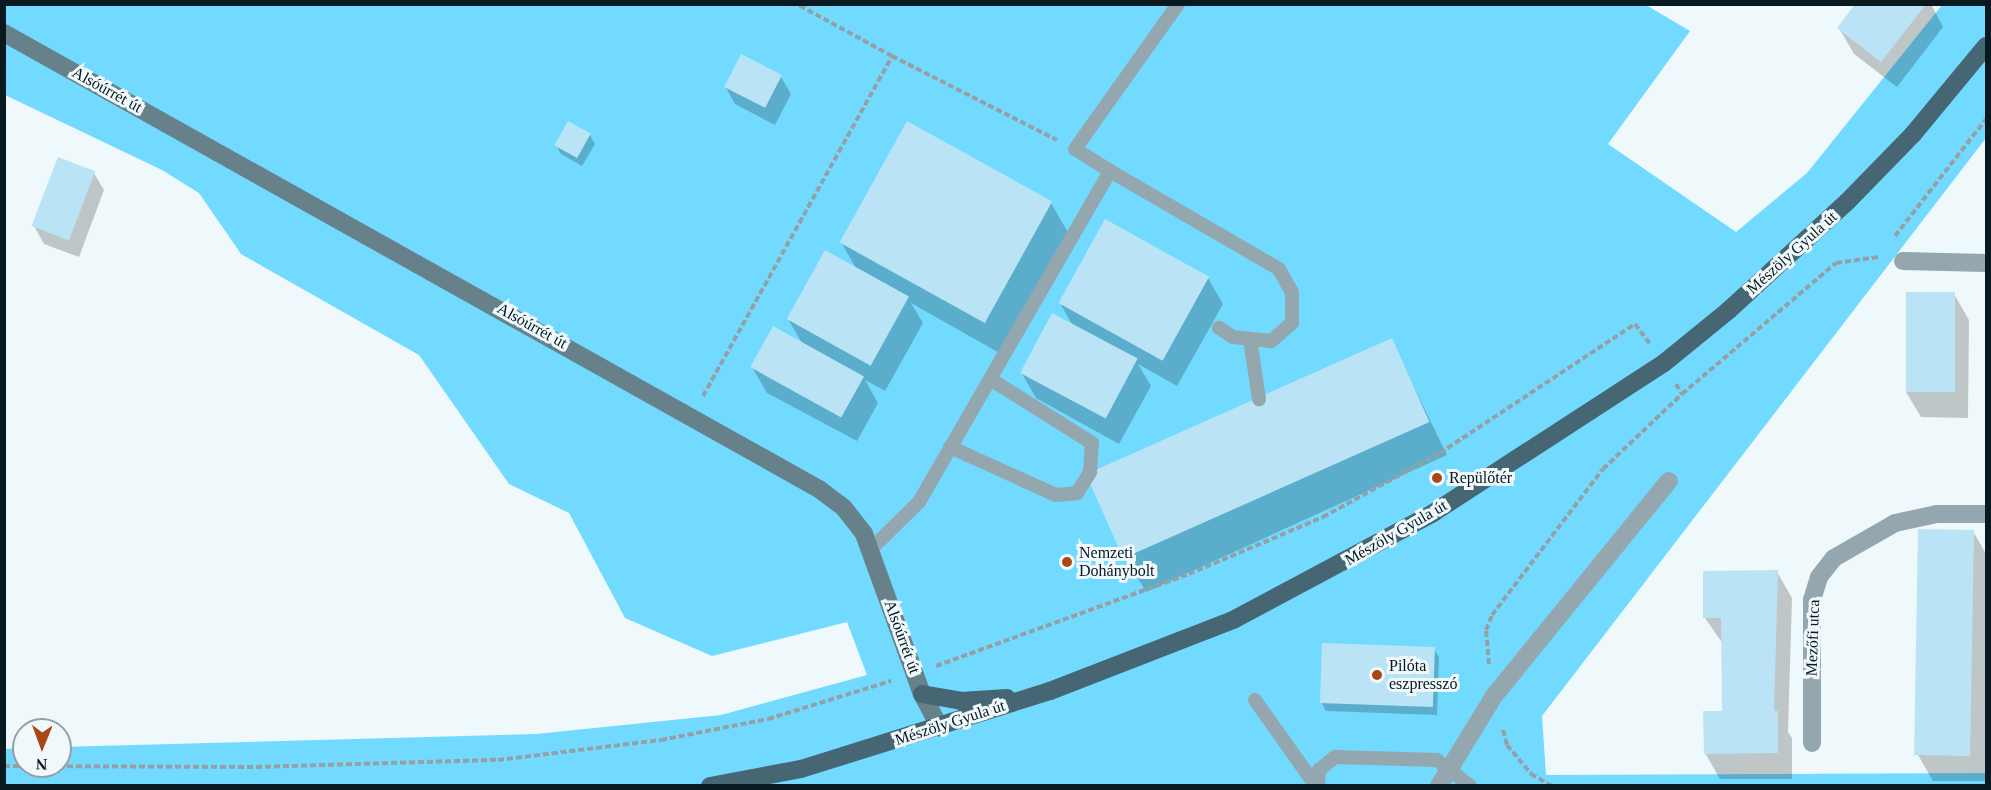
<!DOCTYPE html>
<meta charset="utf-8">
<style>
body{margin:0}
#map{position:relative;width:1991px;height:790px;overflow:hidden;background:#eff8fb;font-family:"Times New Roman",serif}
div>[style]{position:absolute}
.green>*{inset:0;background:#71dafe}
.shadow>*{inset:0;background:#0003}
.building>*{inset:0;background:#bae4f5;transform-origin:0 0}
.path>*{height:4px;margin-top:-2px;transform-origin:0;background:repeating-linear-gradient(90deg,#95a0a5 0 6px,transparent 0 9px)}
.lane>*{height:14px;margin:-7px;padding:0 7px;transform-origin:7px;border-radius:7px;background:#95a7ae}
.street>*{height:18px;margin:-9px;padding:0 9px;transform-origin:9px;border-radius:9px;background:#95a7ae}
.secondary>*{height:18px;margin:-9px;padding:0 9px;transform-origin:9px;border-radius:9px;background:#67818b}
.primary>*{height:18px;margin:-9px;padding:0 9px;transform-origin:9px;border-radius:9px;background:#456672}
.dots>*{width:16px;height:16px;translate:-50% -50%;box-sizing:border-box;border:3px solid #eff8fb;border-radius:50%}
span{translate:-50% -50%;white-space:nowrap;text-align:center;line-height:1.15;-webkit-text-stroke:6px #eff8fb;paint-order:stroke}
.street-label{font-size:16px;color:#09191f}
.poi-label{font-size:16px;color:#09191f}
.left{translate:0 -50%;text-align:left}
.frame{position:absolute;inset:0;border:6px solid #09191f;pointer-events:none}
.north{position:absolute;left:12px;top:718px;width:60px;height:60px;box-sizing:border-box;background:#eff8fb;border:2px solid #939fa3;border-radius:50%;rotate:181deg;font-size:16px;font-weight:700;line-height:24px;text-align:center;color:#09191f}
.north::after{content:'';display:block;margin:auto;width:21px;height:27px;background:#ab4714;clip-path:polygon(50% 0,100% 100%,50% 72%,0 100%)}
</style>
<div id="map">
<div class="green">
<i style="clip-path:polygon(5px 5px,1646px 5px,1690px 31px,1608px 144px,1736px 232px,1807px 173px,1942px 5px,1986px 5px,1986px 138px,1542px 716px,1546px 775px,1986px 773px,1986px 785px,5px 786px,4px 749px,24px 748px,24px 766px,60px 766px,60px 747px,536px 734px,721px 715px,867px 675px,847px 622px,712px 656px,625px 618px,569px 513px,509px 484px,419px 355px,241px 254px,199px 193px,162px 170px,5px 95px)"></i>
</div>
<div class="shadow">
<i style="clip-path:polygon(1857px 4px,1931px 4px,1943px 27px,1897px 87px,1854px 54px,1839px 28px)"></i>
<i style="clip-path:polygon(781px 77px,791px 94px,775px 125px,735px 104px,725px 86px)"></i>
<i style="clip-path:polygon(590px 135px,595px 144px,582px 166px,561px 154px,556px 145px)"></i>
<i style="clip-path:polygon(94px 173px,104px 190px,79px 257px,44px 244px,34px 226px)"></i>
<i style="clip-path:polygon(1051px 203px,1070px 236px,1003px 355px,911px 303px,923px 323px,885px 391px,865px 380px,878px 403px,857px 441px,767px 393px,752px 367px,802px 343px,788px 319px,857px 270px,841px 242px)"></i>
<i style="clip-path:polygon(1208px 278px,1223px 304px,1177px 386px,1138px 364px,1151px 386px,1119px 444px,1036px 398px,1021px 372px,1073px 326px,1060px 303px)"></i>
<i style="clip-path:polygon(1954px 294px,1969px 320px,1968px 418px,1921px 417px,1906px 392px)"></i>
<i style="clip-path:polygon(1391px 340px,1447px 455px,1146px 592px,1127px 559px)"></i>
<i style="clip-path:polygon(1973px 531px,1986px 554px,1986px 781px,1933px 781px,1918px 755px)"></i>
<i style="clip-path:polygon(1704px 572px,1777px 572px,1792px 598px,1788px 732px,1792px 738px,1792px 779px,1720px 779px,1705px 753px,1723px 713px,1723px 644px,1705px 618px)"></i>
<i style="clip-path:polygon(1434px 649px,1439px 657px,1437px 715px,1326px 711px,1321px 702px)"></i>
</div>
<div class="building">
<i style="clip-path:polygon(1855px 4px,1926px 4px,1881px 62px,1837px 28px)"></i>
<i style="left:741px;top:54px;width:46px;height:37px;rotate:27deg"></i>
<i style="left:568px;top:121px;width:26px;height:28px;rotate:29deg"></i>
<i style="left:907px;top:121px;width:166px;height:139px;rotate:29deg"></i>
<i style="left:58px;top:157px;width:40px;height:74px;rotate:21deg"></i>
<i style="left:1105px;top:219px;width:119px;height:96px;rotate:29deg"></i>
<i style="left:825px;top:250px;width:96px;height:79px;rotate:29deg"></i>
<i style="left:1906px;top:292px;width:49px;height:100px"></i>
<i style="left:1052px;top:313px;width:97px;height:68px;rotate:28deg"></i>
<i style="left:773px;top:326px;width:104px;height:47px;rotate:29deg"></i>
<i style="left:1392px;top:338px;width:92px;height:335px;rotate:66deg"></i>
<i style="left:1918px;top:529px;width:56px;height:226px;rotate:1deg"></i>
<i style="clip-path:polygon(1778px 570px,1774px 711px,1778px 711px,1778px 753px,1704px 754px,1703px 711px,1722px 711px,1721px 618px,1703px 618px,1703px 571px)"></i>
<i style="left:1322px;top:643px;width:113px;height:60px;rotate:2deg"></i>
</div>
<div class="path">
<i style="left:892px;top:56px;width:185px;rotate:27deg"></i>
<i style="left:1895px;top:236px;width:148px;rotate:-52.1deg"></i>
<i style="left:1676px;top:384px;width:12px;rotate:59deg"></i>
<i style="left:703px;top:396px;width:389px;rotate:-60.9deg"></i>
<i style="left:892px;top:56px;width:108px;rotate:-151.3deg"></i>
<i style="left:1489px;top:664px;width:34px;rotate:-95deg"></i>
<i style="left:1486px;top:630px;width:16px;rotate:-68deg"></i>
<i style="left:1492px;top:615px;width:183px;rotate:-52.8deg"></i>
<i style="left:1603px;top:469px;width:109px;rotate:-43.5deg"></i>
<i style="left:1682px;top:394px;width:202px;rotate:-40.4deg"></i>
<i style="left:1836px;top:263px;width:43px;rotate:-7.9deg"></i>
<i style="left:936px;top:666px;width:269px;rotate:-20deg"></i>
<i style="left:1189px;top:574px;width:146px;rotate:-23deg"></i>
<i style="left:1323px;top:517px;width:133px;rotate:-28.7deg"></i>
<i style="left:1440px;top:453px;width:234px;rotate:-33.5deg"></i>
<i style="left:1635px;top:324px;width:26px;rotate:53deg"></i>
<i style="left:1503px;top:730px;width:16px;rotate:75deg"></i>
<i style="left:1507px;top:745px;width:38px;rotate:50deg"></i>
<i style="left:1531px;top:774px;width:24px;rotate:30deg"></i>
<i style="left:4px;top:766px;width:252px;rotate:0.2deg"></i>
<i style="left:256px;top:767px;width:242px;rotate:-1.7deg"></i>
<i style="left:498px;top:760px;width:164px;rotate:-7deg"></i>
<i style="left:661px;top:740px;width:109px;rotate:-11.1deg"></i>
<i style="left:768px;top:719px;width:129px;rotate:-17.2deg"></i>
</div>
<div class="lane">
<i style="left:1110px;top:171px;width:195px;rotate:30.1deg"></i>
<i style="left:1279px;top:269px;width:26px;rotate:61deg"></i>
<i style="left:1292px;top:292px;width:31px;rotate:90deg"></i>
<i style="left:1292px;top:323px;width:28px;rotate:139deg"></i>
<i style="left:1271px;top:341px;width:38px;rotate:-174deg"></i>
<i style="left:1233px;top:337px;width:17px;rotate:-147deg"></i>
<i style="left:1250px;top:339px;width:61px;rotate:81.5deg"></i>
<i style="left:950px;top:447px;width:116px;rotate:24.4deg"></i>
<i style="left:1056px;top:495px;width:21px;rotate:-5deg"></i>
<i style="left:1077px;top:493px;width:25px;rotate:-58deg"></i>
<i style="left:1090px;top:472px;width:29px;rotate:-86deg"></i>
<i style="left:1092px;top:443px;width:120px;rotate:-147.9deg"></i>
<i style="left:871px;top:549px;width:67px;rotate:-44.4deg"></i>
<i style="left:919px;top:502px;width:382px;rotate:-60deg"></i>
<i style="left:1110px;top:171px;width:41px;rotate:-147.8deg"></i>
<i style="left:1075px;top:149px;width:178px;rotate:-54.6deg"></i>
<i style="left:1255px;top:700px;width:105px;rotate:54.7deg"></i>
<i style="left:1318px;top:786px;width:16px;rotate:-86deg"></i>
<i style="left:1319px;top:770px;width:21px;rotate:-39deg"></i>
<i style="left:1335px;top:757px;width:102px;rotate:1.7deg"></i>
<i style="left:1437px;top:760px;width:42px;rotate:38.2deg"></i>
</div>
<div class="street">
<i style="left:1903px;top:261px;width:83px;rotate:1.4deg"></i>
<i style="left:1812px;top:743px;width:143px;rotate:-90deg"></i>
<i style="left:1812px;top:600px;width:24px;rotate:-73deg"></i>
<i style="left:1819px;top:577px;width:24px;rotate:-52deg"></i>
<i style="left:1834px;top:558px;width:70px;rotate:-29.8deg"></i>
<i style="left:1895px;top:523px;width:43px;rotate:-12.1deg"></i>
<i style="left:1937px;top:514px;width:49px"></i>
<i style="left:1439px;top:786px;width:105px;rotate:-58.6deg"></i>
<i style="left:1494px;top:696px;width:277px;rotate:-50.9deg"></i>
</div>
<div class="secondary">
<i style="left:4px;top:33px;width:934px;rotate:29.23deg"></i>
<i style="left:819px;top:489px;width:31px;rotate:37deg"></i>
<i style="left:844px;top:508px;width:33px;rotate:52deg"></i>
<i style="left:864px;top:534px;width:170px;rotate:70.1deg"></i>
<i style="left:922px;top:694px;width:38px;rotate:62deg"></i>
</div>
<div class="primary">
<i style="left:922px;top:694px;width:40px;rotate:10deg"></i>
<i style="left:961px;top:701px;width:46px;rotate:-3.7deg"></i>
<i style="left:710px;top:786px;width:93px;rotate:-10.6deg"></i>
<i style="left:801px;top:769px;width:261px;rotate:-17.4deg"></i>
<i style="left:1050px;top:691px;width:196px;rotate:-21.2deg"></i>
<i style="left:1233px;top:620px;width:227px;rotate:-28.1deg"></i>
<i style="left:1433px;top:513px;width:275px;rotate:-33deg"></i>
<i style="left:1664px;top:363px;width:84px;rotate:-39.2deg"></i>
<i style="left:1729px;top:310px;width:160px;rotate:-42.5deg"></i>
<i style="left:1847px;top:202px;width:96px;rotate:-45.8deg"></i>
<i style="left:1914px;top:133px;width:113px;rotate:-50.4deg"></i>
</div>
<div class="dots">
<i style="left:1437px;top:478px;background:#ab4714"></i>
<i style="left:1067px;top:562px;background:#ab4714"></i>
<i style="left:1377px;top:675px;background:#ab4714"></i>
</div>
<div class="street-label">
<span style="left:107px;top:90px;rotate:29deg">Alsóúrrét út</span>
<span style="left:1792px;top:253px;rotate:-42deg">Mészöly Gyula út</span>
<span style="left:532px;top:326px;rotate:29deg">Alsóúrrét út</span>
<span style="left:1396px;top:533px;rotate:-30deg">Mészöly Gyula út</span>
<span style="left:902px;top:637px;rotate:70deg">Alsóúrrét út</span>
<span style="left:1813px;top:638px;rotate:-88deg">Mezőfi utca</span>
<span style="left:950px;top:723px;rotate:-18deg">Mészöly Gyula út</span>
</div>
<div class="poi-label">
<span class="left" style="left:1449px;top:478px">Repülőtér</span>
<span class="left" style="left:1079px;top:562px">Nemzeti<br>Dohánybolt</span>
<span class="left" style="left:1389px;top:675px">Pilóta<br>eszpresszó</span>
</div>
<div class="frame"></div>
<div class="north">N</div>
</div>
